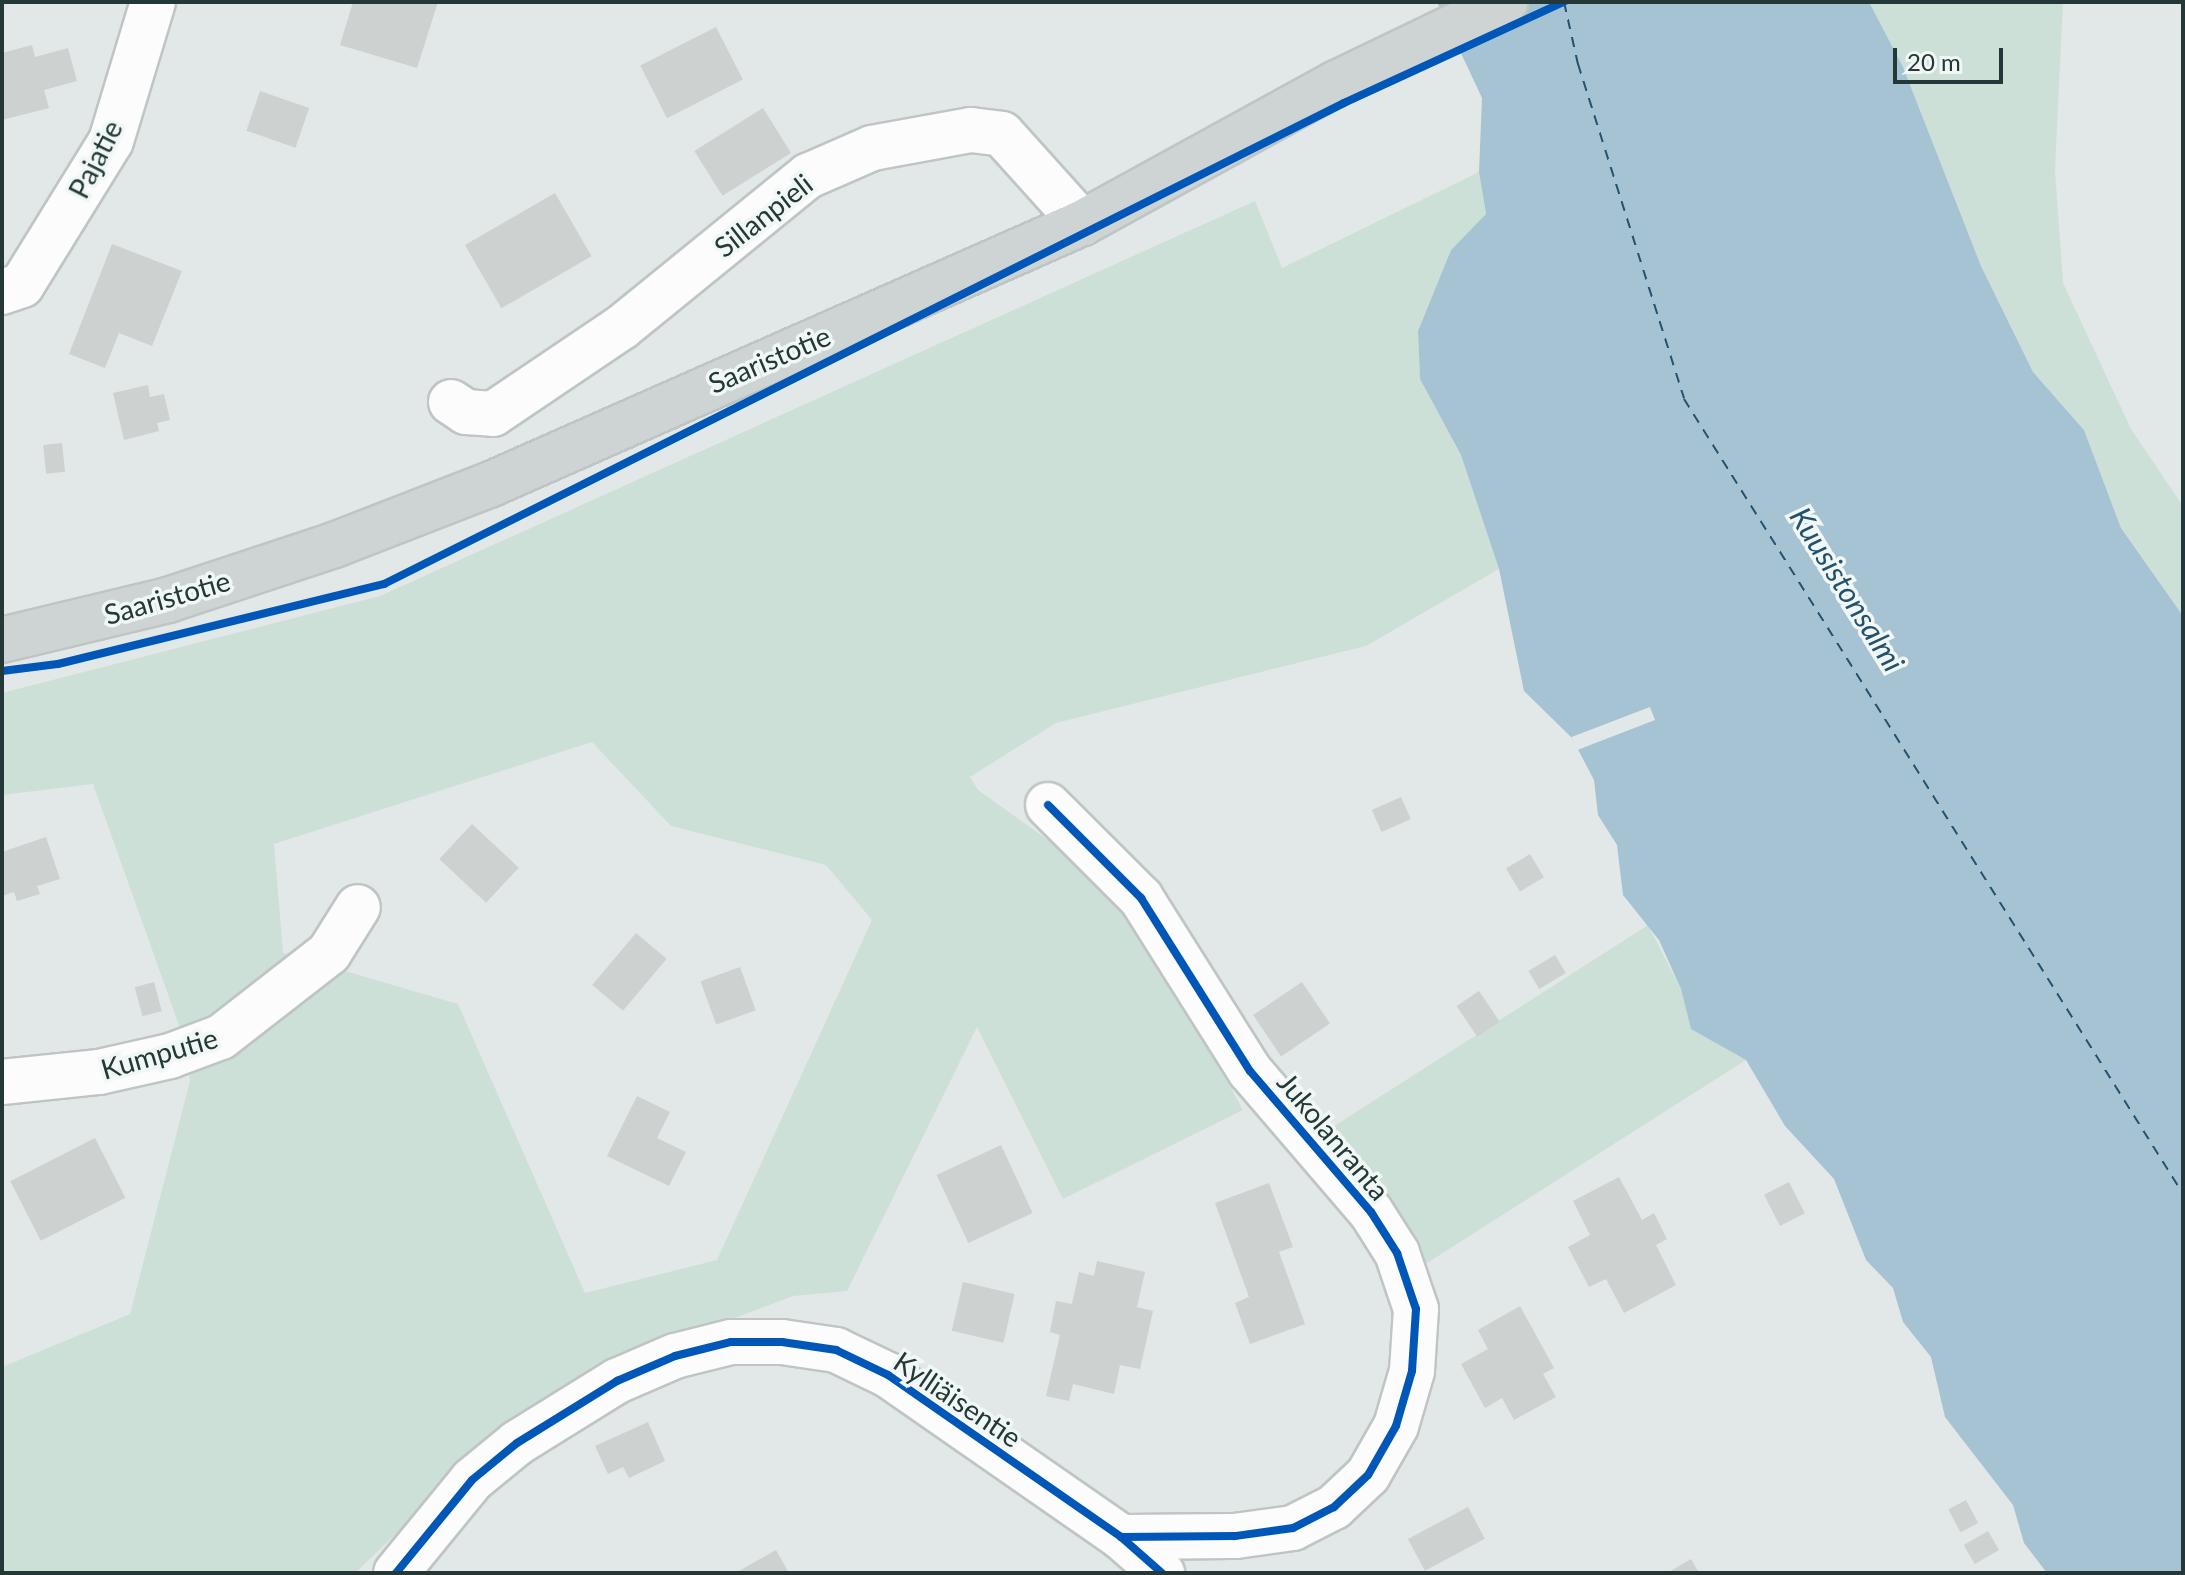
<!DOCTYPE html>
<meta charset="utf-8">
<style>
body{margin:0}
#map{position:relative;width:2185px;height:1575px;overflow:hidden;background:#e2e8e7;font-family:Lato,sans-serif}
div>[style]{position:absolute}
.green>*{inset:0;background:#cde0d7}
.water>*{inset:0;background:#a6c3d3}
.pier>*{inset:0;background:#e2e8e7;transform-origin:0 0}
.ferry>*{height:2px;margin-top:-1px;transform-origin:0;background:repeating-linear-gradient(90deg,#23516e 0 10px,transparent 0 18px)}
.building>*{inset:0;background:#cdd1d0;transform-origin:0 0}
.roads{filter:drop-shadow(2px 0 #bfc5c4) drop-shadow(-2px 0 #bfc5c4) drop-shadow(0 2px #bfc5c4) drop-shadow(0 -2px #bfc5c4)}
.minor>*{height:44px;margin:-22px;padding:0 22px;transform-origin:22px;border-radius:22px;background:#fbfcfb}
.major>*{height:44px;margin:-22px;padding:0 22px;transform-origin:22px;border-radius:22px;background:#ced4d3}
.cycleway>*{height:8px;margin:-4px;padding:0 4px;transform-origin:4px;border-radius:4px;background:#0057b8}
span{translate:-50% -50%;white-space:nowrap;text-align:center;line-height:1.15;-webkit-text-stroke:7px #f0f7f5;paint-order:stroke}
.street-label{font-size:28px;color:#233837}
.water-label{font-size:30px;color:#23516e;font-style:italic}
.frame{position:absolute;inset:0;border:4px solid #233837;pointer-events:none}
.scale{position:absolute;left:1893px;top:48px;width:110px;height:36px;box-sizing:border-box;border:4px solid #233837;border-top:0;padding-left:10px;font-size:24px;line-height:28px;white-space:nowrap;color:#233837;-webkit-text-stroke:6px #f0f7f5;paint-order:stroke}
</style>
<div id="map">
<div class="green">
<i style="clip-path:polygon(1869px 2px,2063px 2px,2055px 170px,2063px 283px,2131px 429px,2183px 506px,2183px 616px,2121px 528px,2084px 430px,2033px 372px,1981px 266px,1903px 67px)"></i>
<i style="clip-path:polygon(evenodd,1479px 172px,1486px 215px,1451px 250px,1418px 331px,1420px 379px,1461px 455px,1499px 569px,1366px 646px,1056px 723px,970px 777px,978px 790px,1097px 875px,1140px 924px,1243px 1110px,1063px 1199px,977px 1027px,847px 1291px,793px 1296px,676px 1340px,531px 1405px,355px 1573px,4px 1573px,2px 1367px,130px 1314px,190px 1081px,180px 1028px,93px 784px,2px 795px,2px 693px,380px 596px,1255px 201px,1282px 268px,1479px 172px,592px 742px,671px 826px,826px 865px,872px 920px,717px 1260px,585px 1293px,458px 1004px,283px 953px,274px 844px,592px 742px)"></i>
<i style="clip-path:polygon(1648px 925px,1681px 989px,1691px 1028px,1746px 1060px,1424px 1265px,1377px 1179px,1328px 1130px)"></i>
</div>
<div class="water">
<i style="clip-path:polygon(1437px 2px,1869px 2px,1903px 67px,1981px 266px,2033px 372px,2084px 430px,2121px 528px,2183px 616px,2183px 1573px,2047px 1573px,2024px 1543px,2013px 1505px,1945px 1417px,1931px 1357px,1903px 1322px,1893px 1288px,1866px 1260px,1834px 1179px,1785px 1126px,1746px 1060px,1691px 1029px,1681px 989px,1659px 940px,1623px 895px,1617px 845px,1598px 815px,1594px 780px,1572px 738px,1524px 691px,1499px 569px,1461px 455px,1420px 379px,1418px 331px,1451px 250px,1486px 214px,1479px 172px,1482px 98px)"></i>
</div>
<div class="pier">
<i style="left:1650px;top:707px;width:14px;height:84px;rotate:69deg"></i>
</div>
<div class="ferry">
<i style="left:1564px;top:2px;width:64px;rotate:77.3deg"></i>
<i style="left:1578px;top:64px;width:351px;rotate:72.4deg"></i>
<i style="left:1684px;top:399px;width:939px;rotate:57.88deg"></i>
</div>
<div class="building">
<i style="clip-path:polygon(353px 2px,438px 2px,417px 68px,340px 45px)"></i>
<i style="left:716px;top:27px;width:59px;height:85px;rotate:63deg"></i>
<i style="clip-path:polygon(32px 45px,35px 57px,68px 48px,77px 81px,44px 90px,49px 108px,2px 120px,2px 53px)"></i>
<i style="left:260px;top:91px;width:52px;height:42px;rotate:19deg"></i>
<i style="left:763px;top:108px;width:53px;height:81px;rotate:58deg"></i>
<i style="left:555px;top:193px;width:73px;height:104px;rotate:60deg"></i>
<i style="clip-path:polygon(112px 244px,182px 271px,152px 346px,119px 333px,105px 368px,69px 354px)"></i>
<i style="clip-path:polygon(148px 385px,150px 397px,164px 394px,170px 420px,157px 423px,159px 431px,124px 440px,113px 393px)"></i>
<i style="left:62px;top:443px;width:29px;height:19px;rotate:84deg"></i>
<i style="left:1401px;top:797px;width:24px;height:32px;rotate:66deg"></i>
<i style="left:472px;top:824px;width:64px;height:48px;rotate:43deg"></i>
<i style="clip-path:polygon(46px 837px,60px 879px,37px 886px,40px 894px,17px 901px,14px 892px,2px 896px,2px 852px)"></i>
<i style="left:1530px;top:854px;width:27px;height:28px;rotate:59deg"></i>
<i style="left:636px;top:933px;width:40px;height:68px;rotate:40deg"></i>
<i style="left:1555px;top:955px;width:21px;height:31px;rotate:59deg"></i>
<i style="left:740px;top:967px;width:46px;height:42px;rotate:70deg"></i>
<i style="left:154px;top:982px;width:30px;height:20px;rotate:75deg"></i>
<i style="left:1302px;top:982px;width:50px;height:59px;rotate:56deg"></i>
<i style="left:1479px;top:991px;width:37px;height:27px;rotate:56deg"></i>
<i style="clip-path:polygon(637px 1096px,670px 1112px,657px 1138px,686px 1152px,669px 1186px,607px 1156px)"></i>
<i style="left:95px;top:1138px;width:67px;height:95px;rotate:63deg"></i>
<i style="left:1001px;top:1145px;width:75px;height:71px;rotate:65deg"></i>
<i style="clip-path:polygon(1619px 1177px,1642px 1220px,1654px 1213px,1667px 1239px,1656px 1245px,1676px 1285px,1624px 1313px,1606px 1279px,1589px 1287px,1568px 1247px,1590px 1235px,1573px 1201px)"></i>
<i style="left:1789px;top:1182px;width:35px;height:28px;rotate:63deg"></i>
<i style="clip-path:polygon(1269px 1183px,1293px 1247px,1279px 1252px,1305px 1324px,1250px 1344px,1235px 1303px,1249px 1297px,1215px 1203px)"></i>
<i style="clip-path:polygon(1097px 1261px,1145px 1272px,1137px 1307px,1153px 1311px,1140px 1369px,1120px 1365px,1114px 1394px,1073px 1384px,1069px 1401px,1046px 1396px,1060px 1335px,1050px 1332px,1056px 1301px,1072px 1304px,1079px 1272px,1094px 1276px)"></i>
<i style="left:963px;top:1282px;width:53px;height:50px;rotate:13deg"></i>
<i style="clip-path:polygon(1520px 1306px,1554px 1368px,1543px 1374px,1556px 1397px,1514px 1420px,1502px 1398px,1485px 1408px,1461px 1364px,1488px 1349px,1478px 1330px)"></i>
<i style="clip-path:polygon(648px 1422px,665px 1461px,629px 1478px,623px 1467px,608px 1474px,595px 1446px)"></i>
<i style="left:1966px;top:1500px;width:26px;height:20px;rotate:62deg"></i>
<i style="left:1468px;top:1507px;width:36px;height:68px;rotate:62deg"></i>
<i style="left:1988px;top:1531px;width:22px;height:28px;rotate:60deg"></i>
<i style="clip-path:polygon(776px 1550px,789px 1573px,740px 1573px,739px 1571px)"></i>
<i style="clip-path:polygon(1691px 1559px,1699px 1573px,1667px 1573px)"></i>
</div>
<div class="roads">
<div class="minor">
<i style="left:2px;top:292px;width:21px;rotate:-19deg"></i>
<i style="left:22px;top:285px;width:169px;rotate:-58.3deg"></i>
<i style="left:111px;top:141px;width:145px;rotate:-73.2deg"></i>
<i style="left:451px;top:402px;width:18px;rotate:34deg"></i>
<i style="left:466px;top:412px;width:27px;rotate:4deg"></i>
<i style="left:493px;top:414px;width:156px;rotate:-34deg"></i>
<i style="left:622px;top:327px;width:240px;rotate:-39.1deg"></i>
<i style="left:808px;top:176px;width:70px;rotate:-23.6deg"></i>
<i style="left:872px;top:148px;width:101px;rotate:-10.3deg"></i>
<i style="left:971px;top:130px;width:31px;rotate:7deg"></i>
<i style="left:1002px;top:134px;width:120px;rotate:48deg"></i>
<i style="left:1048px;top:805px;width:132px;rotate:45deg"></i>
<i style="left:1141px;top:898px;width:204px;rotate:57.8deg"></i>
<i style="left:1250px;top:1071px;width:186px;rotate:49.4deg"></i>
<i style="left:1371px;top:1212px;width:49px;rotate:57.6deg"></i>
<i style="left:1397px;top:1253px;width:59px;rotate:71.3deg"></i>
<i style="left:1416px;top:1309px;width:62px;rotate:93.7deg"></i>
<i style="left:1412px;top:1371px;width:57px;rotate:106.2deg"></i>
<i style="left:1396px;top:1426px;width:56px;rotate:119.7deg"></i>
<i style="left:1368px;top:1475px;width:47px;rotate:136.7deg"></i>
<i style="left:1334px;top:1507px;width:46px;rotate:152.9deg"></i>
<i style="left:1293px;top:1528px;width:59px;rotate:172.1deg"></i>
<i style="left:1235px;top:1536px;width:114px;rotate:179.5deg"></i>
<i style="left:2px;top:1082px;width:98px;rotate:-5.9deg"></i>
<i style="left:99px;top:1072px;width:73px;rotate:-12.7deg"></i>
<i style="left:170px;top:1056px;width:54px;rotate:-20.4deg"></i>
<i style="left:221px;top:1037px;width:137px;rotate:-37.9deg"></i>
<i style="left:329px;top:953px;width:54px;rotate:-57.8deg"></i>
<i style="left:396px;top:1573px;width:120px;rotate:-50.7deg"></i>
<i style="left:472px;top:1480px;width:58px;rotate:-39.4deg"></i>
<i style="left:517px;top:1443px;width:118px;rotate:-31.8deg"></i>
<i style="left:617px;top:1381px;width:63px;rotate:-23.3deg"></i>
<i style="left:675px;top:1356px;width:58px;rotate:-14deg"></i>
<i style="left:731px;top:1342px;width:51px"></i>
<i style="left:782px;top:1342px;width:55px;rotate:8.4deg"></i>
<i style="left:836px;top:1350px;width:58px;rotate:25.7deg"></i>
<i style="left:888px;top:1375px;width:284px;rotate:34.8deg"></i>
<i style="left:1121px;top:1537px;width:55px;rotate:41.3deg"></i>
</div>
<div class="major">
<i style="left:2px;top:640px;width:171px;rotate:-13.5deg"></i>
<i style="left:168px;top:600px;width:175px;rotate:-18.3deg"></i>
<i style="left:334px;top:545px;width:166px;rotate:-21.2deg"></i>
<i style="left:489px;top:485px;width:648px;rotate:-23.84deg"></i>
<i style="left:1082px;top:223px;width:291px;rotate:-28.8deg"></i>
<i style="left:1337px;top:83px;width:187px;rotate:-25.7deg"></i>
</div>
</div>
<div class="cycleway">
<i style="left:2px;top:671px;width:56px;rotate:-7.1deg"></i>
<i style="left:58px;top:664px;width:336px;rotate:-13.8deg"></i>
<i style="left:384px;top:584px;width:1074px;rotate:-26.61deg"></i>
<i style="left:1344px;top:103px;width:242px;rotate:-24.7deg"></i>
<i style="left:1048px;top:805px;width:132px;rotate:45deg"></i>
<i style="left:1141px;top:898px;width:204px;rotate:57.8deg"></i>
<i style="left:1250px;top:1071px;width:186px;rotate:49.4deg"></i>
<i style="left:1371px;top:1212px;width:49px;rotate:57.6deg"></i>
<i style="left:1397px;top:1253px;width:59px;rotate:71.3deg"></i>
<i style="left:1416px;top:1309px;width:62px;rotate:93.7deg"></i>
<i style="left:1412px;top:1371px;width:57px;rotate:106.2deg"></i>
<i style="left:1396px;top:1426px;width:56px;rotate:119.7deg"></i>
<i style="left:1368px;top:1475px;width:47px;rotate:136.7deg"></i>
<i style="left:1334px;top:1507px;width:46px;rotate:152.9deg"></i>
<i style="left:1293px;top:1528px;width:59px;rotate:172.1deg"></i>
<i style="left:1235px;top:1536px;width:114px;rotate:179.5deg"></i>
<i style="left:396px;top:1573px;width:120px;rotate:-50.7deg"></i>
<i style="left:472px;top:1480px;width:58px;rotate:-39.4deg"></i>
<i style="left:517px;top:1443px;width:118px;rotate:-31.8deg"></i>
<i style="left:617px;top:1381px;width:63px;rotate:-23.3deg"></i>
<i style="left:675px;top:1356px;width:58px;rotate:-14deg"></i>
<i style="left:731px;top:1342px;width:51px"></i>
<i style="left:782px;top:1342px;width:55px;rotate:8.4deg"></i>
<i style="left:836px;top:1350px;width:58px;rotate:25.7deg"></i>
<i style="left:888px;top:1375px;width:284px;rotate:34.8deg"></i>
<i style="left:1121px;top:1537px;width:55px;rotate:41.3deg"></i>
</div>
<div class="street-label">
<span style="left:95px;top:159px;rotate:-63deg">Pajatie</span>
<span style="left:763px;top:215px;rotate:-38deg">Sillanpieli</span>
<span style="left:769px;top:359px;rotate:-23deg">Saaristotie</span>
<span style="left:167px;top:597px;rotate:-16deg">Saaristotie</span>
<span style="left:159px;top:1053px;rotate:-16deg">Kumputie</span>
<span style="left:1334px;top:1136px;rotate:50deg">Jukolanranta</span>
<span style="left:958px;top:1399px;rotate:34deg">Kylliäisentie</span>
</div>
<div class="water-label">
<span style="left:1848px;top:589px;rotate:58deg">Kuusistonsalmi</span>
</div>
<div class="frame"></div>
<div class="scale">20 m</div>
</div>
